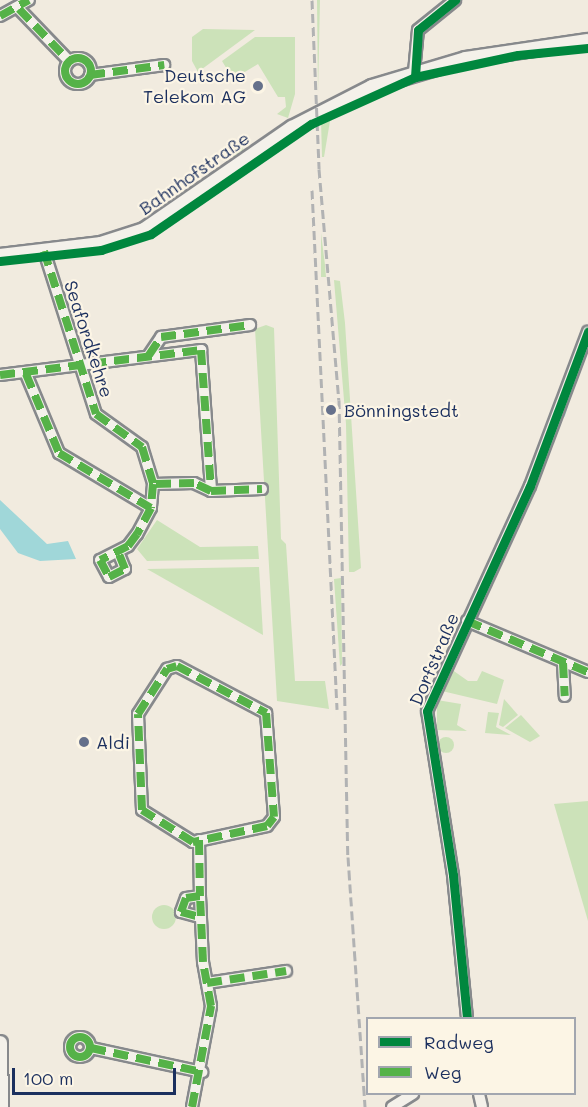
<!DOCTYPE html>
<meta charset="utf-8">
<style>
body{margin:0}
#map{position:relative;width:588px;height:1107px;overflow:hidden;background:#f1ebdf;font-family:Mali,sans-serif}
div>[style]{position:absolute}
.green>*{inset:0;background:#cce2b9}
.round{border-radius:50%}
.water>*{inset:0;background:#a0d7d9}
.stream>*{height:3px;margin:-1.5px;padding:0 1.5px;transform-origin:1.5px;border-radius:1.5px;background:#a0d7d9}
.roads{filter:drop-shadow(2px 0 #87898c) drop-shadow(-2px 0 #87898c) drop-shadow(0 2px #87898c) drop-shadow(0 -2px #87898c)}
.minor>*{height:10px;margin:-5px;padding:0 5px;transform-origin:5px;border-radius:5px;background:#f4f1ea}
.minor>.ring{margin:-5px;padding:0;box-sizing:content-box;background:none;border:10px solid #f4f1ea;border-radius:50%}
.major>*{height:14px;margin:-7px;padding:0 7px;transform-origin:7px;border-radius:7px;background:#f4f1ea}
.rail>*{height:3px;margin-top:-1.5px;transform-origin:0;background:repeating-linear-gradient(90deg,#b1b2b3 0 9px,transparent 0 13.5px)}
.quiet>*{height:8px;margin-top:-4px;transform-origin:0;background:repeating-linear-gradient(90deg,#55b248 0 15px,transparent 0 23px)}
.quiet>.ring{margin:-4px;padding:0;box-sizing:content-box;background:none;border:8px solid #55b248;border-radius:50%}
.cycleway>*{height:9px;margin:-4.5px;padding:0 4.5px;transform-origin:4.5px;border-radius:4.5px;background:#00873e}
.dots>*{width:16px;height:16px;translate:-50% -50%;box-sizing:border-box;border:3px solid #fcf5e5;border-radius:50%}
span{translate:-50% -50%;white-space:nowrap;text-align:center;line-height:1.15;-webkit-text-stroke:4.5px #fcf5e5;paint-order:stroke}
.poi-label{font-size:18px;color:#1b2f5e}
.right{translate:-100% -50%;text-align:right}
.left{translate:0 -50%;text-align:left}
.street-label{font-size:18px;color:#1b2f5e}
.legend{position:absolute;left:366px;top:1017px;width:210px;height:78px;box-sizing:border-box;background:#fcf5e5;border:2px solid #a2a6af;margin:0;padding:8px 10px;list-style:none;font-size:18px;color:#1b2f5e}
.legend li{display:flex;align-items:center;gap:12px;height:30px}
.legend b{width:30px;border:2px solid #a2a6af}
.scale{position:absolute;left:12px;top:1068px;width:164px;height:27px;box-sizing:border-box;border:3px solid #1b2f5e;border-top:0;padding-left:8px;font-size:18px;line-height:21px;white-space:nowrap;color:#1b2f5e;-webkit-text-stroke:4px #fcf5e5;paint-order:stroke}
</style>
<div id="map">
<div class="green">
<i style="clip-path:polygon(317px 0,320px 0,318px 93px)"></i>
<i style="clip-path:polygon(203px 29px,255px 30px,198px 72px,192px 61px,192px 37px)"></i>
<i style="clip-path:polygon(255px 37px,295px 37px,295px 94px,288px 118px,277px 114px,286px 107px,285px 97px,278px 97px,258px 64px,233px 79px,222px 61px)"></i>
<i style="clip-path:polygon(331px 115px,324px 157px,322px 157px,321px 120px)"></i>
<i class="round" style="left:229px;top:143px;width:14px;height:14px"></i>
<i style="clip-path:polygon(321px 233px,325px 265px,326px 277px,321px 277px)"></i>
<i style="clip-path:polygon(334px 280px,340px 281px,345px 323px,361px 568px,354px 572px,349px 572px,346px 424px)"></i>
<i style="clip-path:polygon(266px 325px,274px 328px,281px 539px,286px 544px,295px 681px,325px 681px,329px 709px,277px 701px,255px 329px)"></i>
<i style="clip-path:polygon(157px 520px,200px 547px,258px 546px,259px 559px,147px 561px,137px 549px)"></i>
<i style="clip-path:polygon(259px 567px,263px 635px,147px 569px)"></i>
<i style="clip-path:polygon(341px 578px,342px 664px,340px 666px,334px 579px)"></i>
<i style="clip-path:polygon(451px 669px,468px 681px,477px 681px,482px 671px,504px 680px,497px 704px,442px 691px)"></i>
<i style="clip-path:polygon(504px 699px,518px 715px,503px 727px,499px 725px)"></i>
<i style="clip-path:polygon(437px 700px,461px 704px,457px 725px,467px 731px,437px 730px)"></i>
<i style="clip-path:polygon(488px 712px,499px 713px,496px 727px,511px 735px,485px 733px)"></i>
<i style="clip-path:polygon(521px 715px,540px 736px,530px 742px,505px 728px)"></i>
<i class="round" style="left:438px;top:737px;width:16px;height:16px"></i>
<i style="clip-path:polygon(588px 801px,588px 921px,554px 804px)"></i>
<i class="round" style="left:152px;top:905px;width:24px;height:24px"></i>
</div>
<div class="water">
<i style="clip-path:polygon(0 500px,47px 544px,68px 541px,76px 559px,40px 561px,18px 553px,0 529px)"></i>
</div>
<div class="stream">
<i style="left:563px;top:415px;width:10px;rotate:-73deg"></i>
</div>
<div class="roads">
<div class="minor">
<i style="left:19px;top:9px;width:72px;rotate:46.1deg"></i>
<i style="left:0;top:16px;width:33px;rotate:-29deg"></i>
<i class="ring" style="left:65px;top:58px;width:16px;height:16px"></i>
<i style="left:414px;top:72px;width:42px;rotate:-84.6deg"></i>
<i style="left:418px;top:30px;width:48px;rotate:-39deg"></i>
<i style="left:90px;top:75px;width:75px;rotate:-7.7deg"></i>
<i style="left:44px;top:251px;width:171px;rotate:72.3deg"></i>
<i style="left:96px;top:414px;width:57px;rotate:35.7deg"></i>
<i style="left:142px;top:447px;width:39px;rotate:73deg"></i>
<i style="left:153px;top:484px;width:24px;rotate:95deg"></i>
<i style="left:151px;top:508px;width:30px;rotate:118deg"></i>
<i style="left:137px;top:534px;width:15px;rotate:127deg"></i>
<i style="left:128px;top:546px;width:31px;rotate:153deg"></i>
<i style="left:100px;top:560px;width:19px;rotate:62deg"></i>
<i style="left:109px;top:577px;width:18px;rotate:-27deg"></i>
<i style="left:125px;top:569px;width:18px;rotate:-112deg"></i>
<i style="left:149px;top:355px;width:22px;rotate:-56deg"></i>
<i style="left:161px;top:337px;width:90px;rotate:-7.7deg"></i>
<i style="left:26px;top:374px;width:86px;rotate:67.3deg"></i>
<i style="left:59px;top:453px;width:107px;rotate:30.9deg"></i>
<i style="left:0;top:375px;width:203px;rotate:-7.1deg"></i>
<i style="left:201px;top:350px;width:141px;rotate:85.9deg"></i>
<i style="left:211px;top:491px;width:19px;rotate:-155deg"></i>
<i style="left:194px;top:483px;width:41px;rotate:178.6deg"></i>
<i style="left:211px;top:491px;width:51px;rotate:-2.2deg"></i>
<i style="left:467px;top:621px;width:131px;rotate:22.9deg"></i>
<i style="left:563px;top:663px;width:33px;rotate:87deg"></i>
<i style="left:177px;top:666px;width:101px;rotate:27.8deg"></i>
<i style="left:266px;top:713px;width:104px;rotate:85.6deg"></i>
<i style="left:274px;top:817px;width:11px;rotate:128deg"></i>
<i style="left:267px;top:826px;width:76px;rotate:167.8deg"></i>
<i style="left:193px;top:842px;width:60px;rotate:-147.9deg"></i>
<i style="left:142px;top:810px;width:96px;rotate:-92.4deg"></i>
<i style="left:138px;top:714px;width:54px;rotate:-57.2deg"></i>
<i style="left:167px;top:669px;width:10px;rotate:-17deg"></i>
<i style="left:199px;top:840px;width:56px;rotate:89deg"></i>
<i style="left:207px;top:983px;width:80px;rotate:-8.6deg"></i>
<i style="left:467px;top:1018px;width:144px;rotate:-95.6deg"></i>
<i style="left:453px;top:875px;width:166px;rotate:-99deg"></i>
<i style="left:427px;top:711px;width:247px;rotate:-65.4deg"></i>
<i style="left:530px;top:486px;width:165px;rotate:-69.4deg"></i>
<i class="ring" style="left:70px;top:1037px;width:10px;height:10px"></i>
<i style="left:91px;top:1048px;width:114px;rotate:12.2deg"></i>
<i style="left:479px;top:1094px;width:13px;rotate:77deg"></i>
<i style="left:192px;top:1107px;width:103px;rotate:-79.3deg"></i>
<i style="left:211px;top:1006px;width:45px;rotate:-100.3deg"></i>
<i style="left:203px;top:962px;width:66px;rotate:-92.6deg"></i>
<i style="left:200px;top:896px;width:14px;rotate:172deg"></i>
<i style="left:186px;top:898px;width:15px;rotate:110deg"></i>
<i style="left:181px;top:912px;width:20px;rotate:15deg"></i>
<i style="left:392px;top:1107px;width:25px;rotate:-32deg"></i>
</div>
<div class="major">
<i style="left:0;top:256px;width:102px;rotate:-6.8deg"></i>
<i style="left:101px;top:244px;width:45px;rotate:-18deg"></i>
<i style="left:144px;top:230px;width:180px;rotate:-34.6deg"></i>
<i style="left:292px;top:128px;width:90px;rotate:-27.1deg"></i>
<i style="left:372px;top:87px;width:98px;rotate:-16.6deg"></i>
<i style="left:466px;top:59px;width:123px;rotate:-8.4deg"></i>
<i style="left:0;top:1043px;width:64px;rotate:89.1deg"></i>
</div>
</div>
<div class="rail">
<i style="left:312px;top:0;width:169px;rotate:87.6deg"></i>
<i style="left:319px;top:169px;width:232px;rotate:85.1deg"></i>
<i style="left:339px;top:400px;width:457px;rotate:88.9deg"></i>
<i style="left:348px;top:857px;width:251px;rotate:86.1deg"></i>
<i style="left:312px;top:190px;width:520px;rotate:87.24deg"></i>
</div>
<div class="quiet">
<i style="left:19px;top:9px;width:72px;rotate:46.1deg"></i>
<i style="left:0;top:16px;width:33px;rotate:-29deg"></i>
<i class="ring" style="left:65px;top:58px;width:18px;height:18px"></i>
<i style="left:90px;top:75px;width:75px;rotate:-7.7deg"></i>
<i style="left:44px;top:251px;width:171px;rotate:72.3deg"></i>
<i style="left:96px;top:414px;width:57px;rotate:35.7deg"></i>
<i style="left:142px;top:447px;width:39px;rotate:73deg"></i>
<i style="left:153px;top:484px;width:24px;rotate:95deg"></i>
<i style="left:151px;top:508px;width:30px;rotate:118deg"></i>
<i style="left:137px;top:534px;width:15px;rotate:127deg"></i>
<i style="left:128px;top:546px;width:31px;rotate:153deg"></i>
<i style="left:100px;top:560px;width:19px;rotate:62deg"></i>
<i style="left:109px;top:577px;width:18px;rotate:-27deg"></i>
<i style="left:125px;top:569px;width:18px;rotate:-112deg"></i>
<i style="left:149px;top:355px;width:22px;rotate:-56deg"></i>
<i style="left:161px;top:337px;width:90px;rotate:-7.7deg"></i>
<i style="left:26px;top:374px;width:86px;rotate:67.3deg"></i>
<i style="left:59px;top:453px;width:107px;rotate:30.9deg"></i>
<i style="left:0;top:375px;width:203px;rotate:-7.1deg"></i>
<i style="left:201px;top:350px;width:141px;rotate:85.9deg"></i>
<i style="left:211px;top:491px;width:19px;rotate:-155deg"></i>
<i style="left:194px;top:483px;width:41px;rotate:178.6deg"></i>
<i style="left:211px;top:491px;width:51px;rotate:-2.2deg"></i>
<i style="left:467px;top:621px;width:131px;rotate:22.9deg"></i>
<i style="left:563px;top:663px;width:33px;rotate:87deg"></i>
<i style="left:177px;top:666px;width:101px;rotate:27.8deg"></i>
<i style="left:266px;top:713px;width:104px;rotate:85.6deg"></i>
<i style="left:274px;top:817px;width:11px;rotate:128deg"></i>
<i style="left:267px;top:826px;width:76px;rotate:167.8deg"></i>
<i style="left:193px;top:842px;width:60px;rotate:-147.9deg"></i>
<i style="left:142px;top:810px;width:96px;rotate:-92.4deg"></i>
<i style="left:138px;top:714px;width:54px;rotate:-57.2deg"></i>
<i style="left:167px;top:669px;width:10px;rotate:-17deg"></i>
<i style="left:199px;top:840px;width:56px;rotate:89deg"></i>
<i style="left:207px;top:983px;width:80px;rotate:-8.6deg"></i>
<i class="ring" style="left:70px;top:1037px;width:12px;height:12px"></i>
<i style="left:91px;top:1048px;width:114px;rotate:12.2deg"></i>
<i style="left:192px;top:1107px;width:103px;rotate:-79.3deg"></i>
<i style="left:211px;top:1006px;width:45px;rotate:-100.3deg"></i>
<i style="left:203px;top:962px;width:66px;rotate:-92.6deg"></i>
<i style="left:200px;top:896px;width:14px;rotate:172deg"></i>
<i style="left:186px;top:898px;width:15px;rotate:110deg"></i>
<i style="left:181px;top:912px;width:20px;rotate:15deg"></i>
</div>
<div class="cycleway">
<i style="left:415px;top:77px;width:47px;rotate:-86.3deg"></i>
<i style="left:418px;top:30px;width:48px;rotate:-39deg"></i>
<i style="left:0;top:261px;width:102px;rotate:-6.2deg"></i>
<i style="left:101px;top:250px;width:52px;rotate:-17.7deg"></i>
<i style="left:151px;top:234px;width:194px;rotate:-34.5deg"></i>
<i style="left:311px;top:124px;width:114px;rotate:-24.3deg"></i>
<i style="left:415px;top:77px;width:105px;rotate:-12.1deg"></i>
<i style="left:518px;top:55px;width:70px;rotate:-5.7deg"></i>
<i style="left:467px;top:1018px;width:144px;rotate:-95.6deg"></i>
<i style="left:453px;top:875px;width:166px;rotate:-99deg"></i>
<i style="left:427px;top:711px;width:247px;rotate:-65.4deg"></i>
<i style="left:530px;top:486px;width:165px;rotate:-69.4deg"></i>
</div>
<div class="dots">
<i style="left:258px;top:86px;background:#66718b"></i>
<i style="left:331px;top:410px;background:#66718b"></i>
<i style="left:84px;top:742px;background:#66718b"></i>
</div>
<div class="poi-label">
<span class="right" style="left:246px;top:86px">Deutsche<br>Telekom AG</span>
<span class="left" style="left:344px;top:410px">Bönningstedt</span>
<span class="left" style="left:96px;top:742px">Aldi</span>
</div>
<div class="street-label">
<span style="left:194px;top:173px;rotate:-35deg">Bahnhofstraße</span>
<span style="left:89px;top:339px;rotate:72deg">Seafordkehre</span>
<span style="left:434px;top:659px;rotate:-67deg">Dorfstraße</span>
</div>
<ul class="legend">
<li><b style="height:8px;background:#00873e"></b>Radweg</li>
<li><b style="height:8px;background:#55b248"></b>Weg</li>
</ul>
<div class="scale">100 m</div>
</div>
